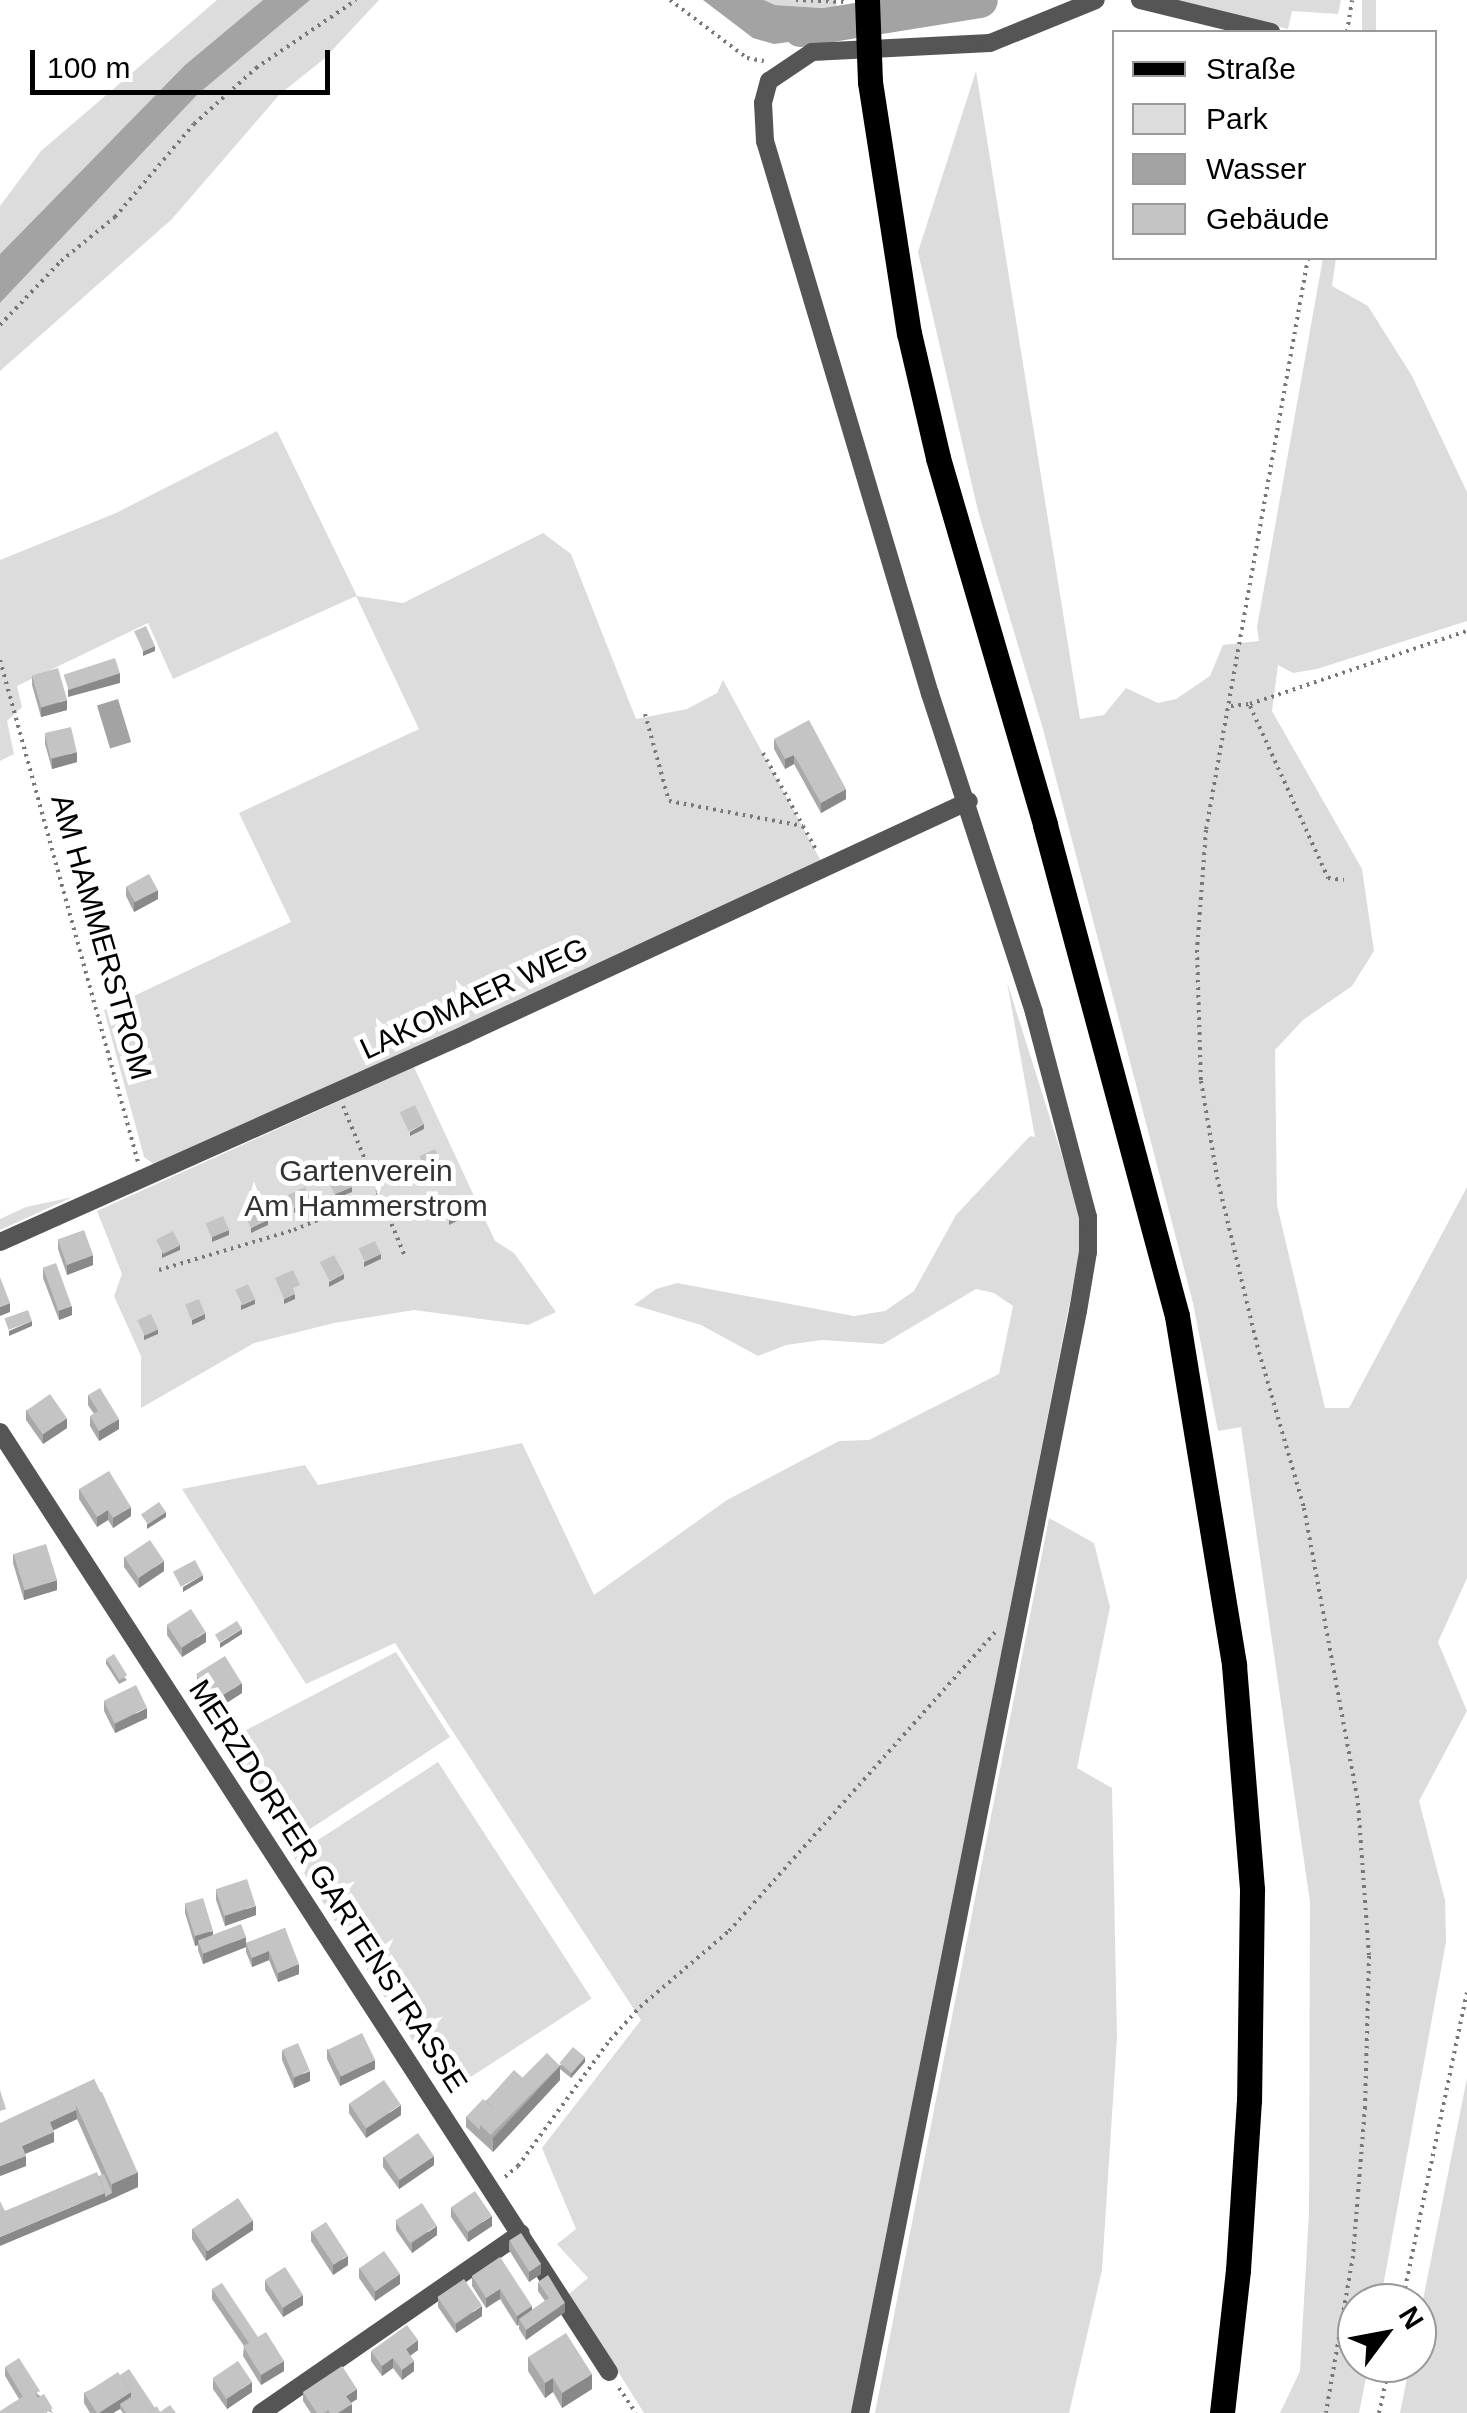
<!DOCTYPE html>
<meta charset="utf-8">
<style>
body{margin:0}
#map{position:relative;width:1467px;height:2413px;overflow:hidden;background:#fff;font-family:Arial,sans-serif}
div>[style]{position:absolute}
.green>*{inset:0;background:#dcdcdc;transform-origin:0 0}
.water>*{inset:0;background:#a3a3a3;transform-origin:0 0}
.river>*{height:35px;margin:-17.5px;padding:0 17.5px;transform-origin:17.5px;border-radius:17.5px;background:#a3a3a3}
.path>*{height:4px;margin-top:-2px;transform-origin:0;background:repeating-linear-gradient(90deg,#777 0 2.5px,transparent 0 7.5px)}
.street>*{height:18px;margin:-9px;padding:0 9px;transform-origin:9px;border-radius:9px;background:#555}
.primary>*{height:25px;margin:-12.5px;padding:0 12.5px;transform-origin:12.5px;border-radius:12.5px;background:#000}
.wall>*{inset:0;background:#a9a9a9}
.shaded-wall>*{inset:0;background:#898989}
.building>*{inset:0;background:#c4c4c4;transform-origin:0 0}
span{translate:-50% -50%;white-space:nowrap;text-align:center;line-height:1.15;-webkit-text-stroke:10px #fff;paint-order:stroke}
.street-label{font-size:30px;color:#000}
.park-label{font-size:30px;color:#333}
.legend{position:absolute;left:1112px;top:30px;width:325px;height:230px;box-sizing:border-box;background:#fff;border:2px solid #999;margin:0;padding:12px 18px;list-style:none;font-size:30px;color:#000}
.legend li{display:flex;align-items:center;gap:20px;height:50px}
.legend b{width:50px;border:2px solid #999}
.north{position:absolute;left:1337px;top:2283px;width:100px;height:100px;box-sizing:border-box;background:#fff;border:2px solid #999;border-radius:50%;rotate:58deg;font-size:28px;font-weight:700;line-height:40px;text-align:center;color:#000}
.north::after{content:'';display:block;margin:auto;width:35px;height:45px;background:#000;clip-path:polygon(50% 0,100% 100%,50% 72%,0 100%)}
.scale{position:absolute;left:30px;top:50px;width:300px;height:45px;box-sizing:border-box;border:5px solid #000;border-top:0;padding-left:12px;font-size:30px;line-height:35px;white-space:nowrap;color:#000;-webkit-text-stroke:8px #fff;paint-order:stroke}
</style>
<div id="map">
<div class="green">
<i style="clip-path:polygon(217px 0,263px 0,185px 65px,0 254px,0 206px,41px 151px)"></i>
<i style="clip-path:polygon(310px 0,379px 0,324px 59px,280px 94px,172px 219px,0 371px,0 303px,198px 94px)"></i>
<i style="clip-path:polygon(764px 0,836px 0,837px 9px,775px 5px)"></i>
<i style="clip-path:polygon(1163px 0,1341px 0,1338px 14px,1292px 11px,1288px 29px)"></i>
<i style="left:1362px;top:0;width:14px;height:32px"></i>
<i style="clip-path:polygon(976px 71px,1080px 719px,1104px 715px,1126px 688px,1158px 703px,1176px 699px,1210px 676px,1223px 645px,1259px 641px,1257px 627px,1323px 258px,1336px 258px,1332px 286px,1368px 306px,1412px 376px,1467px 492px,1467px 621px,1317px 669px,1293px 673px,1278px 665px,1272px 711px,1362px 869px,1374px 951px,1352px 986px,1303px 1020px,1275px 1050px,1277px 1205px,1325px 1408px,1349px 1408px,1467px 1187px,1467px 1578px,1438px 1642px,1467px 1711px,1419px 1801px,1445px 1900px,1446px 1942px,1380px 2303px,1357px 2303px,1357px 2363px,1369px 2363px,1359px 2413px,1280px 2413px,1300px 2371px,1309px 2212px,1310px 1902px,1241px 1427px,1218px 1431px,1193px 1303px,1043px 729px,978px 511px,918px 252px)"></i>
<i style="clip-path:polygon(277px 431px,357px 596px,403px 603px,543px 533px,571px 554px,636px 719px,687px 709px,717px 693px,723px 680px,821px 861px,156px 1166px,144px 1157px,104px 1010px,291px 922px,239px 813px,419px 729px,356px 596px,173px 679px,148px 623px,17px 686px,22px 707px,7px 721px,14px 754px,0 761px,0 560px,116px 513px)"></i>
<i style="clip-path:polygon(1007px 982px,1081px 1216px,1079px 1255px,853px 2413px,644px 2413px,569px 2294px,588px 2278px,557px 2244px,576px 2229px,542px 2148px,641px 2020px,395px 1643px,306px 1684px,182px 1489px,305px 1465px,318px 1485px,522px 1443px,594px 1595px,727px 1500px,839px 1441px,869px 1440px,999px 1374px,1013px 1306px,994px 1293px,976px 1289px,883px 1344px,822px 1340px,786px 1345px,758px 1356px,701px 1325px,634px 1305px,656px 1289px,677px 1283px,854px 1316px,885px 1311px,914px 1291px,956px 1215px,1030px 1136px,1035px 1137px)"></i>
<i style="clip-path:polygon(414px 1067px,495px 1241px,514px 1253px,556px 1312px,528px 1325px,414px 1310px,334px 1323px,254px 1343px,141px 1408px,141px 1356px,114px 1296px,122px 1274px,97px 1211px)"></i>
<i style="clip-path:polygon(73px 1197px,0 1230px,0 1219px,26px 1207px)"></i>
<i style="clip-path:polygon(1049px 1518px,1094px 1543px,1110px 1607px,1077px 1768px,1112px 1788px,1117px 2037px,1102px 2270px,1069px 2413px,875px 2413px)"></i>
<i style="clip-path:polygon(396px 1652px,450px 1737px,295px 1839px,229px 1739px)"></i>
<i style="left:438px;top:1762px;width:282px;height:173px;rotate:57deg"></i>
<i style="clip-path:polygon(1467px 2078px,1467px 2413px,1400px 2413px,1410px 2363px,1417px 2363px,1417px 2330px)"></i>
</div>
<div class="water">
<i style="clip-path:polygon(263px 0,310px 0,198px 94px,0 303px,0 254px,185px 65px)"></i>
<i style="clip-path:polygon(703px 0,764px 0,775px 5px,837px 9px,840px 35px,774px 44px,753px 38px)"></i>
<i style="left:118px;top:699px;width:45px;height:22px;rotate:73deg"></i>
</div>
<div class="river">
<i style="left:800px;top:29px;width:182px;rotate:-9.2deg"></i>
</div>
<div class="path">
<i style="left:670px;top:0;width:96px;rotate:37deg"></i>
<i style="left:747px;top:58px;width:17px;rotate:10deg"></i>
<i style="left:796px;top:0;width:49px;rotate:2.3deg"></i>
<i style="left:1347px;top:32px;width:32px;rotate:-81deg"></i>
<i style="left:1308px;top:258px;width:581px;rotate:100.11deg"></i>
<i style="left:1206px;top:830px;width:120px;rotate:94.3deg"></i>
<i style="left:1197px;top:950px;width:131px;rotate:88.3deg"></i>
<i style="left:1201px;top:1081px;width:97px;rotate:80.5deg"></i>
<i style="left:1217px;top:1177px;width:173px;rotate:76.6deg"></i>
<i style="left:1257px;top:1345px;width:170px;rotate:73.9deg"></i>
<i style="left:1304px;top:1508px;width:300px;rotate:79.6deg"></i>
<i style="left:1358px;top:1803px;width:153px;rotate:85.9deg"></i>
<i style="left:1369px;top:1956px;width:151px;rotate:91.5deg"></i>
<i style="left:1365px;top:2107px;width:149px;rotate:94.6deg"></i>
<i style="left:1353px;top:2256px;width:159px;rotate:99.8deg"></i>
<i style="left:0;top:325px;width:88px;rotate:-46.4deg"></i>
<i style="left:61px;top:261px;width:70px;rotate:-39.2deg"></i>
<i style="left:115px;top:217px;width:122px;rotate:-49.7deg"></i>
<i style="left:194px;top:124px;width:84px;rotate:-42.1deg"></i>
<i style="left:256px;top:68px;width:121px;rotate:-34.2deg"></i>
<i style="left:0;top:660px;width:521px;rotate:74.63deg"></i>
<i style="left:1231px;top:706px;width:19px;rotate:-6deg"></i>
<i style="left:1250px;top:704px;width:229px;rotate:-18.6deg"></i>
<i style="left:1250px;top:706px;width:189px;rotate:65.6deg"></i>
<i style="left:1328px;top:878px;width:16px;rotate:7deg"></i>
<i style="left:645px;top:714px;width:90px;rotate:74.6deg"></i>
<i style="left:669px;top:801px;width:136px;rotate:10.6deg"></i>
<i style="left:803px;top:826px;width:29px;rotate:61deg"></i>
<i style="left:763px;top:753px;width:83px;rotate:61.3deg"></i>
<i style="left:343px;top:1106px;width:160px;rotate:67.6deg"></i>
<i style="left:159px;top:1270px;width:141px;rotate:-16.5deg"></i>
<i style="left:294px;top:1230px;width:92px;rotate:-23deg"></i>
<i style="left:505px;top:2177px;width:17px;rotate:-40deg"></i>
<i style="left:518px;top:2166px;width:156px;rotate:-53.9deg"></i>
<i style="left:610px;top:2040px;width:45px;rotate:-47.7deg"></i>
<i style="left:640px;top:2007px;width:117px;rotate:-40.5deg"></i>
<i style="left:729px;top:1931px;width:402px;rotate:-48.3deg"></i>
<i style="left:1402px;top:2303px;width:317px;rotate:-78.2deg"></i>
<i style="left:619px;top:2388px;width:30px;rotate:56deg"></i>
<i style="left:1379px;top:2413px;width:51px;rotate:-77.6deg"></i>
</div>
<div class="street">
<i style="left:1140px;top:0;width:135px;rotate:13.7deg"></i>
<i style="left:0;top:1242px;width:510px;rotate:-24.05deg"></i>
<i style="left:466px;top:1034px;width:554px;rotate:-24.85deg"></i>
<i style="left:0;top:1432px;width:1120px;rotate:57.06deg"></i>
<i style="left:261px;top:2413px;width:316px;rotate:-34.7deg"></i>
<i style="left:860px;top:2413px;width:1123px;rotate:-78.81deg"></i>
<i style="left:1078px;top:1311px;width:60px;rotate:-80.4deg"></i>
<i style="left:1088px;top:1252px;width:35px;rotate:-90deg"></i>
<i style="left:1088px;top:1217px;width:212px;rotate:-104.8deg"></i>
<i style="left:1034px;top:1012px;width:335px;rotate:-108.1deg"></i>
<i style="left:930px;top:694px;width:577px;rotate:-106.61deg"></i>
<i style="left:765px;top:141px;width:38px;rotate:-93deg"></i>
<i style="left:763px;top:103px;width:23px;rotate:-75deg"></i>
<i style="left:769px;top:81px;width:52px;rotate:-34deg"></i>
<i style="left:812px;top:52px;width:178px;rotate:-2.9deg"></i>
<i style="left:990px;top:43px;width:114px;rotate:-22.1deg"></i>
</div>
<div class="primary">
<i style="left:867px;top:0;width:82px;rotate:87.9deg"></i>
<i style="left:870px;top:82px;width:254px;rotate:81.2deg"></i>
<i style="left:909px;top:333px;width:128px;rotate:76.9deg"></i>
<i style="left:938px;top:458px;width:382px;rotate:73.7deg"></i>
<i style="left:1045px;top:825px;width:508px;rotate:74.95deg"></i>
<i style="left:1177px;top:1316px;width:354px;rotate:80.7deg"></i>
<i style="left:1234px;top:1665px;width:226px;rotate:85.4deg"></i>
<i style="left:1252px;top:1890px;width:210px;rotate:90.8deg"></i>
<i style="left:1249px;top:2100px;width:170px;rotate:93.7deg"></i>
<i style="left:1238px;top:2270px;width:144px;rotate:96.4deg"></i>
</div>
<div class="wall">
<i style="clip-path:polygon(32px 676px,67px 710px,41px 717px,32px 685px)"></i>
<i style="clip-path:polygon(45px 734px,77px 762px,52px 769px,45px 744px)"></i>
<i style="clip-path:polygon(774px 739px,846px 799px,821px 813px,794px 764px,785px 769px,774px 749px)"></i>
<i style="clip-path:polygon(126px 887px,158px 899px,134px 912px,126px 896px)"></i>
<i style="clip-path:polygon(58px 1240px,93px 1265px,67px 1275px,58px 1249px)"></i>
<i style="clip-path:polygon(43px 1268px,72px 1315px,59px 1320px,43px 1278px)"></i>
<i style="clip-path:polygon(88px 1395px,119px 1429px,99px 1441px,90px 1426px,90px 1416px,94px 1414px,88px 1405px)"></i>
<i style="clip-path:polygon(26px 1410px,67px 1428px,43px 1444px,26px 1420px)"></i>
<i style="clip-path:polygon(79px 1489px,131px 1516px,113px 1528px,108px 1520px,97px 1527px,79px 1499px)"></i>
<i style="clip-path:polygon(13px 1554px,57px 1590px,24px 1600px,13px 1563px)"></i>
<i style="clip-path:polygon(124px 1557px,164px 1571px,139px 1588px,124px 1567px)"></i>
<i style="clip-path:polygon(167px 1625px,206px 1642px,182px 1657px,167px 1635px)"></i>
<i style="clip-path:polygon(106px 1659px,127px 1680px,119px 1684px,106px 1664px)"></i>
<i style="clip-path:polygon(197px 1675px,242px 1693px,214px 1711px,197px 1684px)"></i>
<i style="clip-path:polygon(104px 1701px,147px 1718px,115px 1733px,104px 1711px)"></i>
<i style="clip-path:polygon(216px 1890px,256px 1915px,225px 1926px,216px 1900px)"></i>
<i style="clip-path:polygon(185px 1903px,213px 1935px,246px 1947px,203px 1964px,198px 1950px,198px 1945px,195px 1946px,185px 1913px)"></i>
<i style="clip-path:polygon(285px 1928px,299px 1974px,278px 1982px,269px 1960px,252px 1967px,246px 1952px,246px 1943px)"></i>
<i style="clip-path:polygon(327px 2049px,375px 2069px,340px 2086px,327px 2059px)"></i>
<i style="clip-path:polygon(282px 2050px,310px 2081px,294px 2088px,282px 2060px)"></i>
<i style="clip-path:polygon(585px 2062px,571px 2078px,560px 2069px,560px 2080px,493px 2152px,466px 2127px,466px 2117px,485px 2101px,523px 2078px,559px 2065px)"></i>
<i style="clip-path:polygon(94px 2079px,138px 2187px,105px 2202px,5px 2211px,102px 2175px,77px 2119px,53px 2130px,54px 2142px,25px 2154px,26px 2166px,0 2176px)"></i>
<i style="clip-path:polygon(349px 2104px,401px 2115px,366px 2138px,349px 2113px)"></i>
<i style="clip-path:polygon(383px 2157px,434px 2165px,399px 2189px,383px 2167px)"></i>
<i style="clip-path:polygon(451px 2207px,492px 2226px,468px 2242px,451px 2217px)"></i>
<i style="clip-path:polygon(396px 2221px,437px 2235px,412px 2253px,396px 2230px)"></i>
<i style="clip-path:polygon(192px 2229px,253px 2230px,206px 2261px,192px 2239px)"></i>
<i style="clip-path:polygon(311px 2231px,348px 2265px,333px 2275px,311px 2241px)"></i>
<i style="clip-path:polygon(509px 2241px,541px 2274px,529px 2282px,509px 2250px)"></i>
<i style="clip-path:polygon(500px 2257px,532px 2310px,545px 2301px,538px 2291px,538px 2282px,565px 2312px,526px 2340px,519px 2329px,519px 2325px,517px 2326px,500px 2299px,486px 2308px,472px 2286px,472px 2276px)"></i>
<i style="clip-path:polygon(359px 2268px,400px 2284px,375px 2301px,359px 2278px)"></i>
<i style="clip-path:polygon(265px 2280px,303px 2305px,283px 2317px,265px 2290px)"></i>
<i style="clip-path:polygon(212px 2289px,284px 2371px,261px 2385px,243px 2356px,244px 2346px,212px 2299px)"></i>
<i style="clip-path:polygon(438px 2297px,482px 2316px,456px 2333px,438px 2307px)"></i>
<i style="clip-path:polygon(418px 2350px,410px 2355px,414px 2371px,402px 2380px,393px 2368px,382px 2376px,371px 2361px,371px 2351px)"></i>
<i style="clip-path:polygon(528px 2357px,592px 2389px,562px 2408px,553px 2392px,545px 2398px,528px 2371px)"></i>
<i style="clip-path:polygon(5px 2367px,40px 2396px,53px 2413px,19px 2399px,5px 2376px)"></i>
<i style="clip-path:polygon(120px 2375px,155px 2408px,160px 2412px,176px 2413px,123px 2413px,120px 2409px,113px 2413px,90px 2413px,84px 2403px,84px 2393px)"></i>
<i style="clip-path:polygon(213px 2379px,252px 2392px,227px 2409px,213px 2389px)"></i>
<i style="clip-path:polygon(303px 2392px,357px 2399px,351px 2403px,352px 2413px,311px 2413px,303px 2401px)"></i>
</div>
<div class="shaded-wall">
<i style="clip-path:polygon(155px 646px,155px 651px,143px 656px,143px 651px)"></i>
<i style="clip-path:polygon(120px 673px,120px 683px,68px 697px,68px 688px)"></i>
<i style="clip-path:polygon(67px 700px,67px 710px,41px 717px,41px 708px)"></i>
<i style="clip-path:polygon(77px 752px,77px 762px,52px 769px,52px 759px)"></i>
<i style="clip-path:polygon(794px 755px,794px 764px,785px 769px,785px 759px)"></i>
<i style="clip-path:polygon(846px 789px,846px 799px,821px 813px,821px 803px)"></i>
<i style="clip-path:polygon(158px 890px,158px 899px,134px 912px,134px 902px)"></i>
<i style="clip-path:polygon(424px 1124px,424px 1129px,410px 1136px,410px 1132px)"></i>
<i style="clip-path:polygon(444px 1168px,444px 1172px,430px 1180px,430px 1175px)"></i>
<i style="clip-path:polygon(352px 1187px,352px 1192px,335px 1199px,335px 1194px)"></i>
<i style="clip-path:polygon(311px 1200px,311px 1205px,294px 1213px,294px 1208px)"></i>
<i style="clip-path:polygon(463px 1213px,463px 1218px,449px 1225px,449px 1220px)"></i>
<i style="clip-path:polygon(268px 1220px,268px 1225px,251px 1233px,251px 1228px)"></i>
<i style="clip-path:polygon(229px 1230px,229px 1235px,212px 1242px,212px 1237px)"></i>
<i style="clip-path:polygon(180px 1245px,180px 1250px,162px 1258px,162px 1253px)"></i>
<i style="clip-path:polygon(381px 1254px,381px 1259px,364px 1267px,364px 1262px)"></i>
<i style="clip-path:polygon(93px 1255px,93px 1265px,67px 1275px,67px 1265px)"></i>
<i style="clip-path:polygon(344px 1274px,344px 1279px,329px 1287px,329px 1282px)"></i>
<i style="clip-path:polygon(295px 1294px,295px 1299px,284px 1304px,284px 1299px)"></i>
<i style="clip-path:polygon(255px 1299px,255px 1304px,241px 1310px,241px 1305px)"></i>
<i style="clip-path:polygon(10px 1303px,10px 1312px,0 1316px,0 1307px)"></i>
<i style="clip-path:polygon(72px 1306px,72px 1315px,59px 1320px,59px 1310px)"></i>
<i style="clip-path:polygon(205px 1314px,205px 1319px,192px 1325px,192px 1320px)"></i>
<i style="clip-path:polygon(32px 1321px,32px 1326px,9px 1336px,9px 1331px)"></i>
<i style="clip-path:polygon(158px 1329px,158px 1334px,144px 1340px,144px 1335px)"></i>
<i style="clip-path:polygon(67px 1418px,67px 1428px,43px 1444px,43px 1434px)"></i>
<i style="clip-path:polygon(119px 1419px,119px 1429px,99px 1441px,99px 1431px)"></i>
<i style="clip-path:polygon(131px 1507px,131px 1516px,113px 1528px,113px 1518px)"></i>
<i style="clip-path:polygon(108px 1510px,108px 1520px,97px 1527px,97px 1517px)"></i>
<i style="clip-path:polygon(166px 1512px,166px 1517px,147px 1529px,147px 1524px)"></i>
<i style="clip-path:polygon(164px 1561px,164px 1571px,139px 1588px,139px 1578px)"></i>
<i style="clip-path:polygon(203px 1575px,203px 1580px,183px 1592px,183px 1587px)"></i>
<i style="clip-path:polygon(57px 1580px,57px 1590px,24px 1600px,24px 1590px)"></i>
<i style="clip-path:polygon(242px 1629px,242px 1634px,220px 1648px,220px 1643px)"></i>
<i style="clip-path:polygon(206px 1632px,206px 1642px,182px 1657px,182px 1648px)"></i>
<i style="clip-path:polygon(242px 1683px,242px 1693px,214px 1711px,214px 1701px)"></i>
<i style="clip-path:polygon(147px 1708px,147px 1718px,115px 1733px,115px 1724px)"></i>
<i style="clip-path:polygon(256px 1906px,256px 1915px,225px 1926px,225px 1916px)"></i>
<i style="clip-path:polygon(213px 1931px,213px 1941px,198px 1941px,198px 1945px,195px 1946px,195px 1936px)"></i>
<i style="clip-path:polygon(246px 1937px,246px 1947px,203px 1964px,203px 1954px)"></i>
<i style="clip-path:polygon(269px 1951px,269px 1960px,252px 1967px,252px 1958px)"></i>
<i style="clip-path:polygon(299px 1964px,299px 1974px,278px 1982px,278px 1973px)"></i>
<i style="clip-path:polygon(585px 2057px,585px 2062px,571px 2078px,571px 2073px)"></i>
<i style="clip-path:polygon(375px 2060px,375px 2069px,340px 2086px,340px 2076px)"></i>
<i style="clip-path:polygon(560px 2066px,560px 2080px,493px 2152px,493px 2138px)"></i>
<i style="clip-path:polygon(310px 2071px,310px 2081px,294px 2088px,294px 2078px)"></i>
<i style="clip-path:polygon(401px 2105px,401px 2115px,366px 2138px,366px 2129px)"></i>
<i style="clip-path:polygon(76px 2110px,77px 2119px,50px 2132px,50px 2122px)"></i>
<i style="clip-path:polygon(54px 2132px,54px 2142px,22px 2155px,22px 2146px)"></i>
<i style="clip-path:polygon(26px 2156px,26px 2166px,0 2176px,0 2166px)"></i>
<i style="clip-path:polygon(434px 2156px,434px 2165px,399px 2189px,399px 2180px)"></i>
<i style="clip-path:polygon(138px 2172px,138px 2187px,105px 2202px,0 2246px,0 2237px,105px 2193px,112px 2193px,112px 2184px)"></i>
<i style="clip-path:polygon(492px 2216px,492px 2226px,468px 2242px,468px 2232px)"></i>
<i style="clip-path:polygon(253px 2220px,253px 2230px,206px 2261px,206px 2251px)"></i>
<i style="clip-path:polygon(437px 2226px,437px 2235px,412px 2253px,412px 2243px)"></i>
<i style="clip-path:polygon(348px 2256px,348px 2265px,333px 2275px,333px 2265px)"></i>
<i style="clip-path:polygon(541px 2264px,541px 2274px,529px 2282px,529px 2272px)"></i>
<i style="clip-path:polygon(400px 2274px,400px 2284px,375px 2301px,375px 2291px)"></i>
<i style="clip-path:polygon(500px 2289px,500px 2299px,486px 2308px,486px 2298px)"></i>
<i style="clip-path:polygon(303px 2295px,303px 2305px,283px 2317px,283px 2308px)"></i>
<i style="clip-path:polygon(565px 2303px,565px 2312px,526px 2340px,526px 2330px)"></i>
<i style="clip-path:polygon(482px 2306px,482px 2316px,456px 2333px,456px 2324px)"></i>
<i style="clip-path:polygon(532px 2306px,532px 2316px,519px 2319px,517px 2326px,517px 2316px)"></i>
<i style="clip-path:polygon(418px 2340px,418px 2350px,406px 2359px,406px 2349px)"></i>
<i style="clip-path:polygon(393px 2358px,393px 2368px,382px 2376px,382px 2366px)"></i>
<i style="clip-path:polygon(284px 2361px,284px 2371px,261px 2385px,261px 2375px)"></i>
<i style="clip-path:polygon(414px 2361px,414px 2371px,402px 2380px,402px 2370px)"></i>
<i style="clip-path:polygon(592px 2374px,592px 2389px,562px 2408px,562px 2393px)"></i>
<i style="clip-path:polygon(553px 2378px,553px 2392px,545px 2398px,545px 2383px)"></i>
<i style="clip-path:polygon(252px 2382px,252px 2392px,227px 2409px,227px 2399px)"></i>
<i style="clip-path:polygon(357px 2389px,357px 2399px,346px 2406px,346px 2396px)"></i>
<i style="clip-path:polygon(131px 2392px,131px 2402px,120px 2404px,120px 2409px,113px 2413px,98px 2413px)"></i>
<i style="clip-path:polygon(352px 2404px,352px 2413px,338px 2413px)"></i>
</div>
<div class="building">
<i style="left:146px;top:626px;width:22px;height:13px;rotate:66deg"></i>
<i style="left:115px;top:658px;width:16px;height:54px;rotate:72deg"></i>
<i style="left:58px;top:668px;width:33px;height:27px;rotate:74deg"></i>
<i style="clip-path:polygon(809px 720px,846px 789px,821px 803px,794px 755px,785px 759px,774px 739px)"></i>
<i style="left:71px;top:727px;width:26px;height:27px;rotate:77deg"></i>
<i style="left:149px;top:874px;width:18px;height:26px;rotate:61deg"></i>
<i style="left:415px;top:1105px;width:21px;height:17px;rotate:65deg"></i>
<i style="left:435px;top:1149px;width:21px;height:17px;rotate:65deg"></i>
<i style="left:346px;top:1173px;width:15px;height:19px;rotate:67deg"></i>
<i style="left:305px;top:1187px;width:14px;height:19px;rotate:65deg"></i>
<i style="left:454px;top:1194px;width:21px;height:17px;rotate:65deg"></i>
<i style="left:262px;top:1207px;width:14px;height:19px;rotate:65deg"></i>
<i style="left:223px;top:1216px;width:15px;height:19px;rotate:67deg"></i>
<i style="left:84px;top:1230px;width:27px;height:28px;rotate:70deg"></i>
<i style="left:173px;top:1231px;width:16px;height:19px;rotate:63deg"></i>
<i style="left:375px;top:1241px;width:14px;height:18px;rotate:65deg"></i>
<i style="left:334px;top:1255px;width:21px;height:16px;rotate:62deg"></i>
<i style="left:56px;top:1263px;width:46px;height:14px;rotate:70deg"></i>
<i style="clip-path:polygon(293px 1270px,300px 1285px,293px 1288px,295px 1294px,284px 1299px,275px 1278px)"></i>
<i style="clip-path:polygon(0 1277px,10px 1303px,0 1307px)"></i>
<i style="left:248px;top:1284px;width:17px;height:14px;rotate:65deg"></i>
<i style="left:199px;top:1299px;width:16px;height:15px;rotate:68deg"></i>
<i style="left:28px;top:1310px;width:12px;height:25px;rotate:70deg"></i>
<i style="left:151px;top:1314px;width:17px;height:15px;rotate:65deg"></i>
<i style="clip-path:polygon(100px 1388px,119px 1419px,99px 1431px,90px 1416px,98px 1411px,88px 1395px)"></i>
<i style="left:50px;top:1394px;width:29px;height:29px;rotate:55deg"></i>
<i style="clip-path:polygon(109px 1471px,131px 1507px,113px 1518px,108px 1510px,97px 1517px,79px 1489px)"></i>
<i style="left:159px;top:1502px;width:12px;height:22px;rotate:55deg"></i>
<i style="left:150px;top:1540px;width:25px;height:31px;rotate:56deg"></i>
<i style="left:46px;top:1544px;width:38px;height:34px;rotate:73deg"></i>
<i style="left:195px;top:1560px;width:17px;height:25px;rotate:62deg"></i>
<i style="left:191px;top:1609px;width:27px;height:29px;rotate:57deg"></i>
<i style="left:237px;top:1621px;width:9px;height:26px;rotate:58deg"></i>
<i style="left:114px;top:1654px;width:25px;height:9px;rotate:58deg"></i>
<i style="left:225px;top:1656px;width:32px;height:34px;rotate:58deg"></i>
<i style="left:136px;top:1685px;width:25px;height:36px;rotate:64deg"></i>
<i style="left:247px;top:1879px;width:28px;height:33px;rotate:72deg"></i>
<i style="left:203px;top:1898px;width:34px;height:19px;rotate:73deg"></i>
<i style="left:241px;top:1924px;width:14px;height:46px;rotate:69deg"></i>
<i style="clip-path:polygon(285px 1928px,299px 1964px,278px 1973px,269px 1951px,252px 1958px,246px 1943px)"></i>
<i style="left:362px;top:2033px;width:30px;height:38px;rotate:64deg"></i>
<i style="left:298px;top:2043px;width:30px;height:17px;rotate:67deg"></i>
<i style="left:573px;top:2047px;width:16px;height:21px;rotate:40deg"></i>
<i style="left:547px;top:2053px;width:18px;height:98px;rotate:45deg"></i>
<i style="left:514px;top:2070px;width:12px;height:42px;rotate:42deg"></i>
<i style="clip-path:polygon(94px 2079px,101px 2093px,76px 2104px,76px 2110px,50px 2122px,54px 2132px,22px 2146px,26px 2156px,0 2166px,0 2123px)"></i>
<i style="left:384px;top:2080px;width:30px;height:42px;rotate:56deg"></i>
<i style="clip-path:polygon(0 2090px,6px 2109px,0 2111px)"></i>
<i style="left:102px;top:2092px;width:88px;height:29px;rotate:66deg"></i>
<i style="clip-path:polygon(483px 2099px,494px 2109px,480px 2125px,480px 2130px,466px 2117px)"></i>
<i style="left:418px;top:2133px;width:28px;height:42px;rotate:55deg"></i>
<i style="clip-path:polygon(97px 2172px,105px 2193px,0 2237px,0 2201px,5px 2211px)"></i>
<i style="clip-path:polygon(104px 2174px,112px 2193px,105px 2197px,105px 2193px,99px 2176px)"></i>
<i style="left:475px;top:2191px;width:30px;height:29px;rotate:56deg"></i>
<i style="left:238px;top:2198px;width:27px;height:55px;rotate:56deg"></i>
<i style="left:422px;top:2203px;width:27px;height:32px;rotate:57deg"></i>
<i style="left:326px;top:2222px;width:40px;height:17px;rotate:57deg"></i>
<i style="left:521px;top:2233px;width:37px;height:14px;rotate:57deg"></i>
<i style="left:384px;top:2251px;width:28px;height:30px;rotate:55deg"></i>
<i style="clip-path:polygon(500px 2257px,532px 2306px,517px 2316px,500px 2289px,486px 2298px,472px 2276px)"></i>
<i style="left:285px;top:2267px;width:33px;height:24px;rotate:57deg"></i>
<i style="clip-path:polygon(548px 2275px,565px 2303px,526px 2330px,519px 2319px,549px 2298px,538px 2282px)"></i>
<i style="left:464px;top:2279px;width:32px;height:32px;rotate:56deg"></i>
<i style="clip-path:polygon(222px 2283px,258px 2337px,266px 2332px,284px 2361px,261px 2375px,243px 2346px,249px 2343px,212px 2289px)"></i>
<i style="clip-path:polygon(407px 2325px,418px 2340px,406px 2349px,414px 2361px,402px 2370px,393px 2358px,382px 2366px,371px 2351px)"></i>
<i style="clip-path:polygon(566px 2333px,592px 2374px,562px 2393px,553px 2378px,545px 2383px,528px 2357px)"></i>
<i style="clip-path:polygon(19px 2358px,40px 2391px,35px 2394px,33px 2390px,23px 2397px,5px 2367px)"></i>
<i style="left:238px;top:2361px;width:25px;height:31px;rotate:56deg"></i>
<i style="clip-path:polygon(342px 2366px,357px 2389px,346px 2396px,352px 2404px,338px 2413px,330px 2413px,328px 2410px,324px 2413px,317px 2413px,303px 2392px)"></i>
<i style="clip-path:polygon(129px 2369px,155px 2408px,149px 2413px,126px 2413px,120px 2404px,131px 2397px,131px 2392px,120px 2375px)"></i>
<i style="left:118px;top:2372px;width:24px;height:40px;rotate:57deg"></i>
<i style="clip-path:polygon(33px 2390px,47px 2413px,0 2413px,0 2411px)"></i>
<i style="left:44px;top:2394px;width:17px;height:8px;rotate:59deg"></i>
<i style="clip-path:polygon(170px 2405px,176px 2413px,149px 2413px,157px 2406px,160px 2412px)"></i>
</div>
<div class="street-label">
<span style="left:101px;top:937px;rotate:74deg">AM HAMMERSTROM</span>
<span style="left:474px;top:999px;rotate:-25deg">LAKOMAER WEG</span>
<span style="left:328px;top:1886px;rotate:57deg">MERZDORFER GARTENSTRASSE</span>
</div>
<div class="park-label">
<span style="left:366px;top:1188px">Gartenverein<br>Am Hammerstrom</span>
</div>
<ul class="legend">
<li><b style="height:12px;background:#000"></b>Straße</li>
<li><b style="height:28px;background:#dcdcdc"></b>Park</li>
<li><b style="height:28px;background:#a3a3a3"></b>Wasser</li>
<li><b style="height:28px;background:#c4c4c4"></b>Gebäude</li>
</ul>
<div class="north">N</div>
<div class="scale">100 m</div>
</div>
